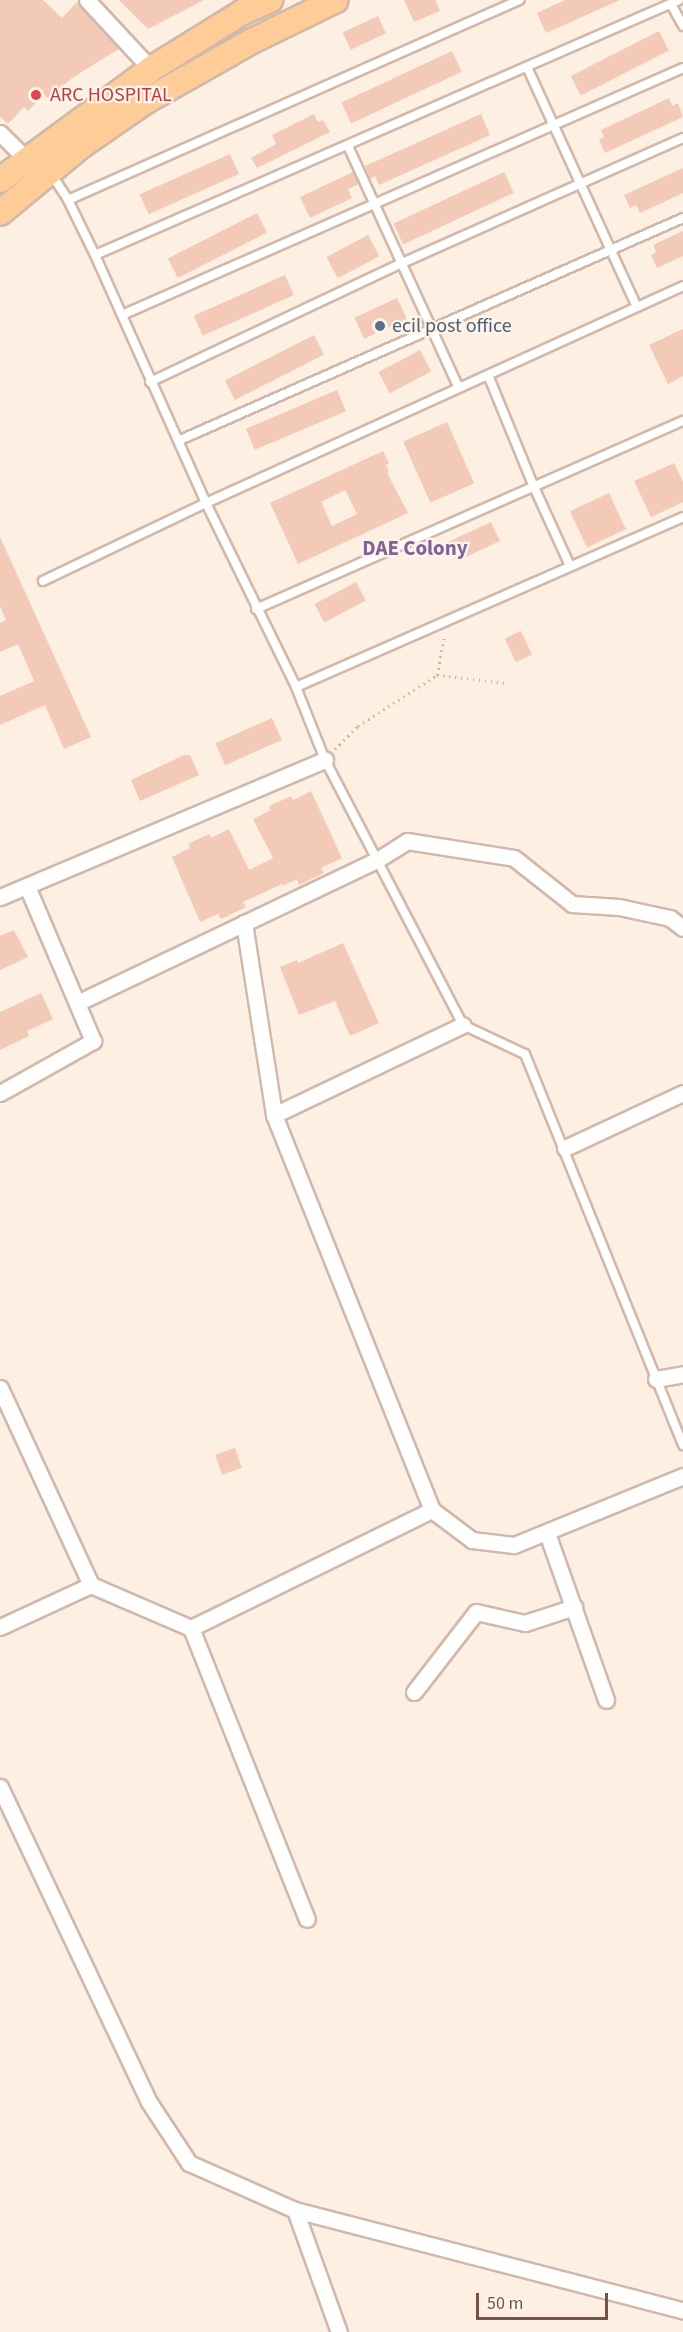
<!DOCTYPE html>
<style>
body{margin:0}
#map{position:relative;width:683px;height:2332px;overflow:hidden;background:#fdf0e2;font-family:"Source Sans 3",sans-serif}
div>[style]{position:absolute}
.building>*{inset:0;background:#f3cab8;transform-origin:0 0}
.path>*{height:3px;margin-top:-1.5px;transform-origin:0;background:repeating-linear-gradient(90deg,#d8ad9c 0 1.5px,transparent 0 6px)}
.roads{filter:drop-shadow(2px 0 #d1b8ab) drop-shadow(-2px 0 #d1b8ab) drop-shadow(0 2px #d1b8ab) drop-shadow(0 -2px #d1b8ab)}
.lane>*{height:8px;margin:-4px;padding:0 4px;transform-origin:4px;border-radius:4px;background:#fff}
.street>*{height:15px;margin:-7.5px;padding:0 7.5px;transform-origin:7.5px;border-radius:7.5px;background:#fff}
.primary>*{height:24px;margin:-12px;padding:0 12px;transform-origin:12px;border-radius:12px;background:#fecd97}
.dots>*{width:16px;height:16px;translate:-50% -50%;box-sizing:border-box;border:3px solid #fff4e9;border-radius:50%}
span{translate:-50% -50%;white-space:nowrap;text-align:center;line-height:1.15;-webkit-text-stroke:4.5px #fff4e9;paint-order:stroke}
.health-label{font-size:20px;color:#be3a42}
.left{translate:0 -50%;text-align:left}
.service-label{font-size:20px;color:#4e5e75}
.neighbourhood-label{font-size:21px;color:#816399;font-weight:700}
.scale{position:absolute;left:476px;top:2293px;width:132px;height:27px;box-sizing:border-box;border:3px solid #755347;border-top:0;padding-left:8px;font-size:18px;line-height:21px;white-space:nowrap;color:#755347;-webkit-text-stroke:4px #fff4e9;paint-order:stroke}
</style>
<div id="map">
<div class="building">
<i style="clip-path:polygon(0 0,43px 0,62px 18px,77px 2px,119px 49px,75px 76px,47px 98px,44px 94px,28px 111px,24px 107px,8px 124px,0 117px)"></i>
<i style="clip-path:polygon(119px 0,204px 0,148px 29px)"></i>
<i style="clip-path:polygon(404px 0,435px 0,440px 11px,414px 22px)"></i>
<i style="clip-path:polygon(565px 0,620px 0,546px 33px,537px 13px)"></i>
<i style="left:378px;top:16px;width:19px;height:39px;rotate:65deg"></i>
<i style="left:659px;top:31px;width:22px;height:99px;rotate:63deg"></i>
<i style="left:452px;top:51px;width:23px;height:122px;rotate:65deg"></i>
<i style="clip-path:polygon(669px 98px,672px 106px,678px 103px,683px 117px,605px 153px,599px 140px,604px 137px,601px 130px)"></i>
<i style="clip-path:polygon(314px 114px,318px 122px,323px 120px,330px 132px,257px 168px,251px 158px,276px 144px,272px 135px)"></i>
<i style="clip-path:polygon(481px 114px,490px 135px,379px 185px,375px 176px,370px 179px,365px 166px)"></i>
<i style="left:230px;top:154px;width:22px;height:99px;rotate:66deg"></i>
<i style="clip-path:polygon(683px 168px,683px 193px,640px 213px,636px 205px,630px 208px,624px 195px)"></i>
<i style="clip-path:polygon(353px 172px,359px 184px,348px 189px,352px 198px,310px 218px,300px 197px)"></i>
<i style="left:504px;top:172px;width:23px;height:122px;rotate:65deg"></i>
<i style="left:257px;top:213px;width:22px;height:100px;rotate:63deg"></i>
<i style="clip-path:polygon(683px 231px,683px 256px,657px 268px,651px 255px,656px 252px,653px 245px)"></i>
<i style="left:368px;top:235px;width:24px;height:47px;rotate:62deg"></i>
<i style="left:285px;top:275px;width:22px;height:100px;rotate:66deg"></i>
<i style="left:397px;top:298px;width:23px;height:47px;rotate:65deg"></i>
<i style="clip-path:polygon(683px 329px,683px 376px,668px 384px,649px 345px)"></i>
<i style="left:314px;top:335px;width:22px;height:100px;rotate:63deg"></i>
<i style="left:420px;top:350px;width:24px;height:47px;rotate:62deg"></i>
<i style="left:337px;top:390px;width:23px;height:99px;rotate:67deg"></i>
<i style="left:447px;top:422px;width:67px;height:48px;rotate:66deg"></i>
<i style="clip-path:polygon(evenodd,383px 451px,389px 463px,386px 465px,389px 472px,387px 473px,408px 513px,298px 564px,270px 503px,383px 451px,345px 490px,357px 514px,332px 526px,321px 502px,345px 490px)"></i>
<i style="clip-path:polygon(674px 463px,683px 482px,683px 502px,651px 517px,634px 481px)"></i>
<i style="left:609px;top:493px;width:40px;height:43px;rotate:65deg"></i>
<i style="left:491px;top:522px;width:21px;height:47px;rotate:65deg"></i>
<i style="clip-path:polygon(0 537px,91px 737px,64px 749px,45px 705px,0 725px,0 696px,34px 681px,18px 644px,0 652px,0 623px,6px 620px,0 606px)"></i>
<i style="left:356px;top:582px;width:21px;height:47px;rotate:62deg"></i>
<i style="left:521px;top:631px;width:26px;height:18px;rotate:65deg"></i>
<i style="left:272px;top:718px;width:24px;height:62px;rotate:66deg"></i>
<i style="clip-path:polygon(184px 755px,190px 755px,199px 775px,140px 801px,131px 780px)"></i>
<i style="clip-path:polygon(311px 791px,342px 858px,321px 868px,324px 873px,299px 885px,297px 879px,283px 886px,282px 884px,243px 902px,246px 907px,221px 919px,218px 914px,200px 922px,172px 857px,190px 848px,188px 844px,209px 834px,211px 838px,229px 829px,249px 870px,273px 858px,253px 819px,271px 810px,269px 806px,291px 796px,293px 800px)"></i>
<i style="clip-path:polygon(14px 930px,28px 957px,0 970px,0 936px)"></i>
<i style="clip-path:polygon(343px 943px,379px 1023px,350px 1036px,335px 1001px,299px 1015px,280px 967px,297px 960px,298px 963px)"></i>
<i style="clip-path:polygon(41px 993px,53px 1019px,27px 1031px,29px 1036px,0 1050px,0 1012px)"></i>
<i style="left:235px;top:1448px;width:21px;height:21px;rotate:71deg"></i>
</div>
<div class="path">
<i style="left:437px;top:675px;width:71px;rotate:6.4deg"></i>
<i style="left:335px;top:749px;width:33px;rotate:-45deg"></i>
<i style="left:358px;top:726px;width:94px;rotate:-32.8deg"></i>
<i style="left:437px;top:675px;width:41px;rotate:-78.7deg"></i>
</div>
<div class="roads">
<div class="lane">
<i style="left:671px;top:4px;width:25px;rotate:61deg"></i>
<i style="left:527px;top:67px;width:264px;rotate:65.4deg"></i>
<i style="left:348px;top:146px;width:266px;rotate:65.4deg"></i>
<i style="left:52px;top:175px;width:30px;rotate:57deg"></i>
<i style="left:68px;top:200px;width:61px;rotate:63.9deg"></i>
<i style="left:95px;top:255px;width:272px;rotate:65.9deg"></i>
<i style="left:206px;top:503px;width:205px;rotate:63.9deg"></i>
<i style="left:296px;top:687px;width:79px;rotate:68.3deg"></i>
<i style="left:325px;top:760px;width:299px;rotate:62.5deg"></i>
<i style="left:463px;top:1025px;width:68px;rotate:25.1deg"></i>
<i style="left:525px;top:1054px;width:422px;rotate:68deg"></i>
<i style="left:68px;top:200px;width:494px;rotate:-23.9deg"></i>
<i style="left:95px;top:255px;width:637px;rotate:-23.59deg"></i>
<i style="left:122px;top:315px;width:613px;rotate:-23.76deg"></i>
<i style="left:488px;top:375px;width:121px;rotate:67.7deg"></i>
<i style="left:534px;top:487px;width:87px;rotate:65.5deg"></i>
<i style="left:150px;top:382px;width:276px;rotate:-25.3deg"></i>
<i style="left:400px;top:264px;width:310px;rotate:-24deg"></i>
<i style="left:180px;top:440px;width:550px;rotate:-23.81deg"></i>
<i style="left:43px;top:581px;width:181px;rotate:-25.6deg"></i>
<i style="left:206px;top:503px;width:524px;rotate:-24.46deg"></i>
<i style="left:256px;top:609px;width:467px;rotate:-23.8deg"></i>
<i style="left:296px;top:687px;width:423px;rotate:-23.7deg"></i>
</div>
<div class="street">
<i style="left:87px;top:0;width:94px;rotate:47.2deg"></i>
<i style="left:0;top:133px;width:37px;rotate:45deg"></i>
<i style="left:0;top:897px;width:353px;rotate:-22.9deg"></i>
<i style="left:244px;top:923px;width:194px;rotate:81.1deg"></i>
<i style="left:274px;top:1115px;width:425px;rotate:68.2deg"></i>
<i style="left:77px;top:1003px;width:332px;rotate:-25.5deg"></i>
<i style="left:377px;top:860px;width:36px;rotate:-32deg"></i>
<i style="left:407px;top:841px;width:108px;rotate:9deg"></i>
<i style="left:514px;top:858px;width:74px;rotate:38.4deg"></i>
<i style="left:572px;top:904px;width:47px;rotate:3.7deg"></i>
<i style="left:619px;top:907px;width:52px;rotate:12.2deg"></i>
<i style="left:670px;top:918px;width:16px;rotate:38deg"></i>
<i style="left:0;top:1093px;width:107px;rotate:-29.2deg"></i>
<i style="left:93px;top:1041px;width:168px;rotate:-113.1deg"></i>
<i style="left:274px;top:1115px;width:209px;rotate:-25.5deg"></i>
<i style="left:565px;top:1148px;width:130px;rotate:-25deg"></i>
<i style="left:656px;top:1379px;width:27px;rotate:-10deg"></i>
<i style="left:0;top:1388px;width:217px;rotate:65.2deg"></i>
<i style="left:547px;top:1533px;width:177px;rotate:70.5deg"></i>
<i style="left:0;top:1627px;width:100px;rotate:-24.8deg"></i>
<i style="left:91px;top:1585px;width:109px;rotate:23.3deg"></i>
<i style="left:191px;top:1628px;width:268px;rotate:-26.1deg"></i>
<i style="left:432px;top:1510px;width:50px;rotate:36.9deg"></i>
<i style="left:472px;top:1540px;width:42px;rotate:6.8deg"></i>
<i style="left:514px;top:1545px;width:183px;rotate:-22.2deg"></i>
<i style="left:191px;top:1628px;width:313px;rotate:68.3deg"></i>
<i style="left:414px;top:1692px;width:101px;rotate:-52.2deg"></i>
<i style="left:476px;top:1612px;width:50px;rotate:12.7deg"></i>
<i style="left:525px;top:1623px;width:52px;rotate:-18.1deg"></i>
<i style="left:0;top:1787px;width:348px;rotate:64.7deg"></i>
<i style="left:149px;top:2102px;width:73px;rotate:56.7deg"></i>
<i style="left:189px;top:2163px;width:116px;rotate:23.9deg"></i>
<i style="left:295px;top:2210px;width:401px;rotate:14.5deg"></i>
<i style="left:295px;top:2210px;width:130px;rotate:70.2deg"></i>
</div>
<div class="primary">
<i style="left:0;top:180px;width:187px;rotate:-36.3deg"></i>
<i style="left:151px;top:69px;width:108px;rotate:-31.8deg"></i>
<i style="left:243px;top:12px;width:30px;rotate:-24deg"></i>
<i style="left:0;top:213px;width:105px;rotate:-39.6deg"></i>
<i style="left:81px;top:146px;width:79px;rotate:-34.7deg"></i>
<i style="left:146px;top:101px;width:122px;rotate:-29.5deg"></i>
<i style="left:252px;top:41px;width:93px;rotate:-26deg"></i>
</div>
</div>
<div class="dots">
<i style="left:36px;top:95px;background:#e0444e"></i>
<i style="left:380px;top:326px;background:#5c6f8a"></i>
</div>
<div class="health-label">
<span class="left" style="left:50px;top:95px">ARC HOSPITAL</span>
</div>
<div class="service-label">
<span class="left" style="left:392px;top:326px">ecil post office</span>
</div>
<div class="neighbourhood-label">
<span style="left:415px;top:548px">DAE Colony</span>
</div>
<div class="scale">50 m</div>
</div>
